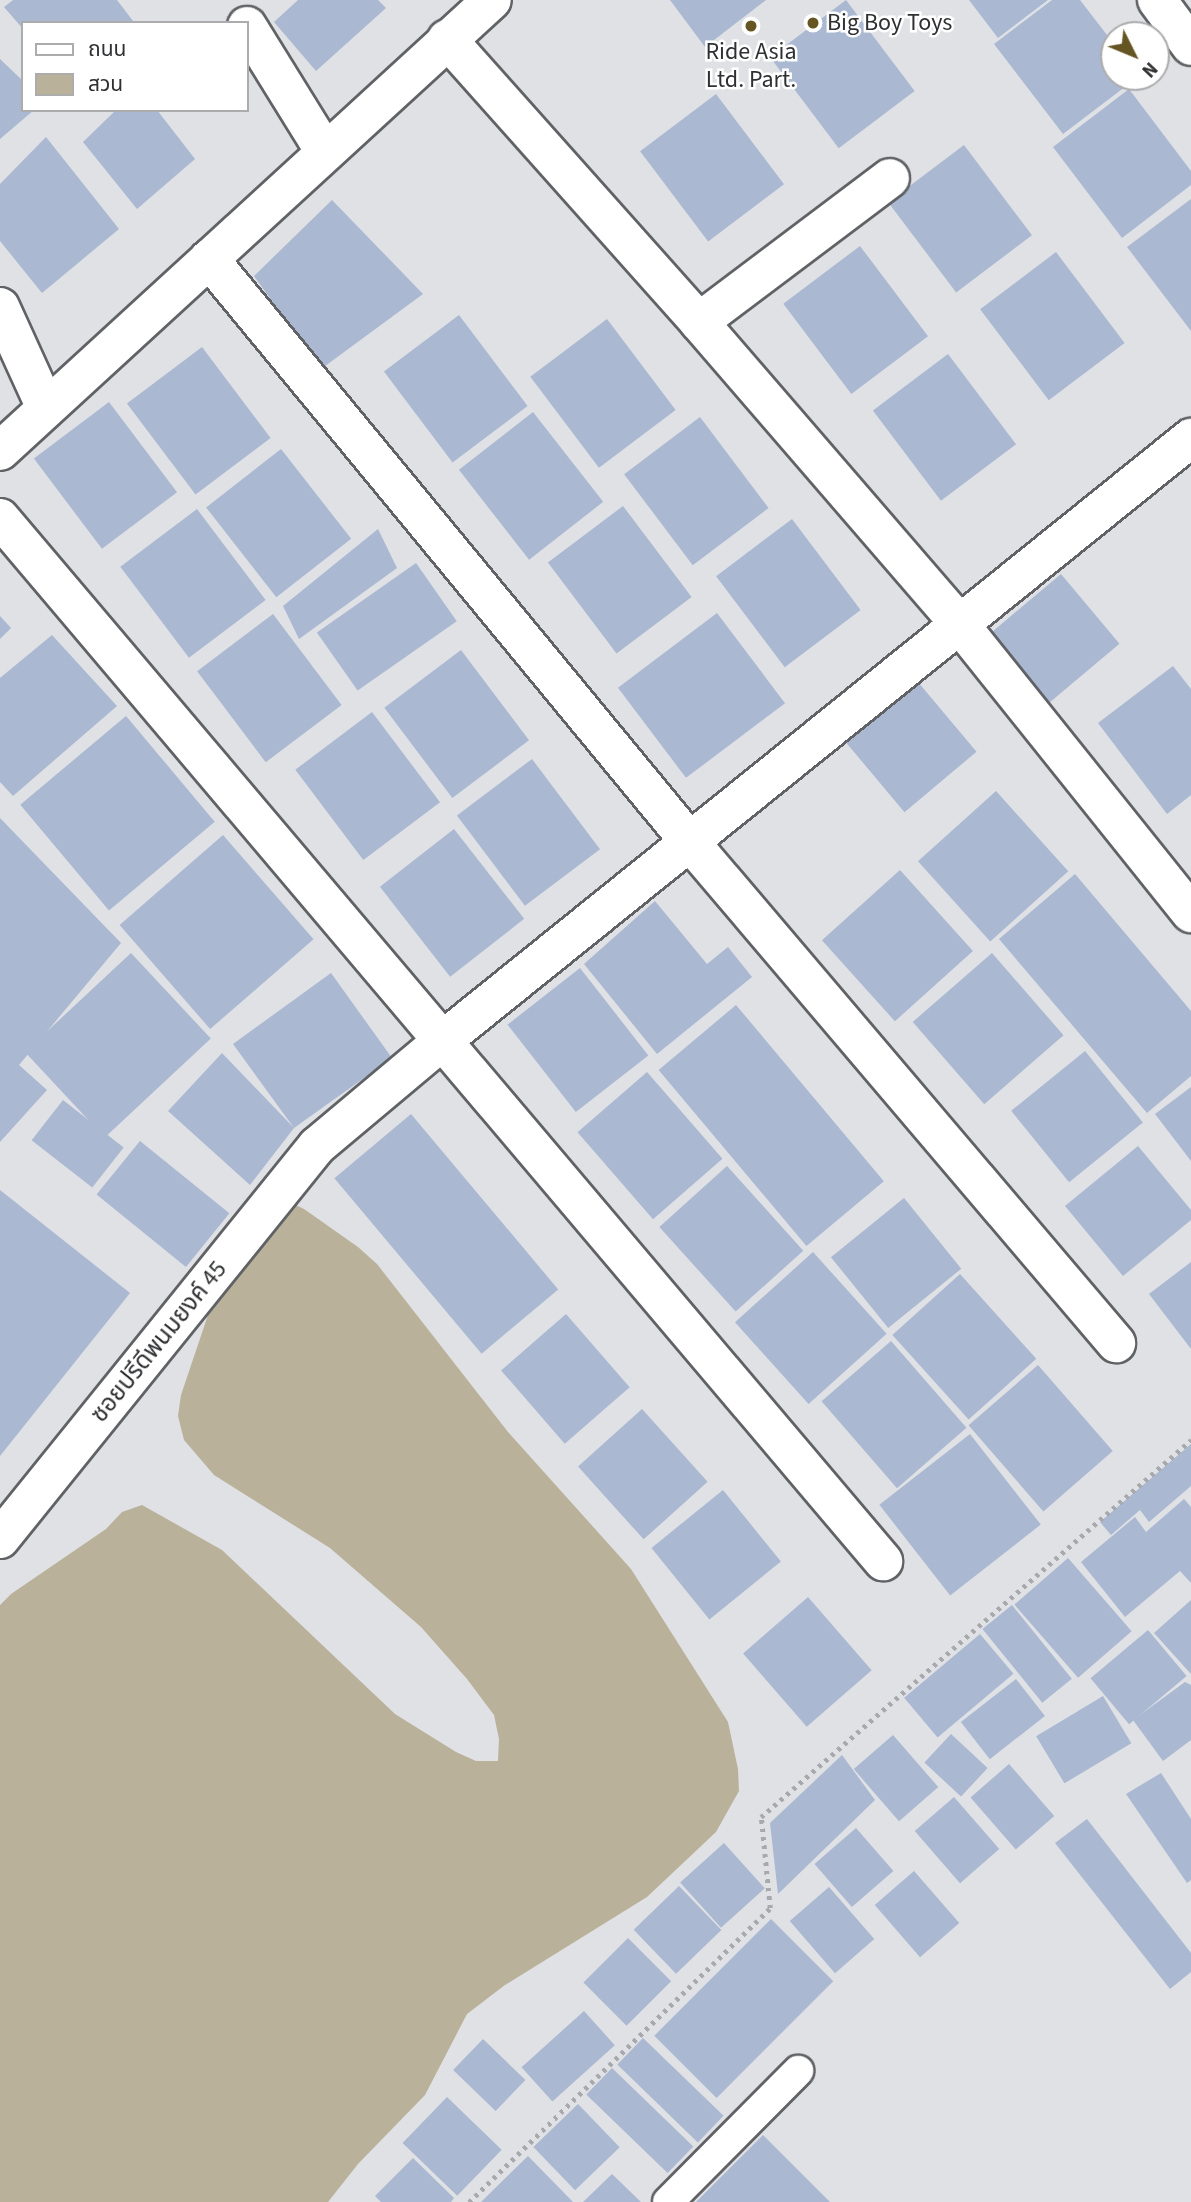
<!DOCTYPE html>
<meta charset="utf-8">
<style>
body{margin:0}
#map{position:relative;width:1191px;height:2202px;overflow:hidden;background:#dfe1e5;font-family:"Source Sans 3","Noto Sans Thai",sans-serif}
div>[style]{position:absolute}
.green>*{inset:0;background:#b9b19a}
.building>*{inset:0;background:#aab8d2;transform-origin:0 0}
.path>*{height:4.5px;margin-top:-2.25px;transform-origin:0;background:repeating-linear-gradient(90deg,#a7a9ac 0 3.5px,transparent 0 8.5px)}
.roads{filter:drop-shadow(2px 0 #606265) drop-shadow(-2px 0 #606265) drop-shadow(0 2px #606265) drop-shadow(0 -2px #606265)}
.service>*{height:30px;margin:-15px;padding:0 15px;transform-origin:15px;border-radius:15px;background:#fff}
.minor>*{height:38px;margin:-19px;padding:0 19px;transform-origin:19px;border-radius:19px;background:#fff}
.dots>*{width:19px;height:19px;translate:-50% -50%;box-sizing:border-box;border:4px solid #fff;border-radius:50%}
span{translate:-50% -50%;white-space:nowrap;text-align:center;line-height:1.15;-webkit-text-stroke:5px #fff;paint-order:stroke}
.poi-label{font-size:24px;color:#2f3032}
.left{translate:0 -50%;text-align:left}
.street-label{font-size:24px;color:#2f3032}
.legend{position:absolute;left:21px;top:21px;width:228px;height:91px;box-sizing:border-box;background:#fff;border:2px solid #acacad;margin:0;padding:9px 12px;list-style:none;font-size:21px;color:#2f3032}
.legend li{display:flex;align-items:center;gap:14px;height:35px}
.legend b{width:35px;border:2px solid #acacad}
.north{position:absolute;left:1100px;top:21px;width:70px;height:70px;box-sizing:border-box;background:#fff;border:2px solid #acacad;border-radius:50%;rotate:133deg;font-size:19px;font-weight:700;line-height:28px;text-align:center;color:#2f3032}
.north::after{content:'';display:block;margin:auto;width:24px;height:32px;background:#655522;clip-path:polygon(50% 0,100% 100%,50% 72%,0 100%)}
</style>
<div id="map">
<div class="green">
<i style="clip-path:polygon(283px 1199px,304px 1209px,358px 1247px,377px 1264px,508px 1432px,631px 1569px,728px 1722px,738px 1769px,739px 1791px,716px 1832px,647px 1897px,505px 1985px,467px 2014px,425px 2095px,358px 2164px,328px 2202px,0 2202px,0 1605px,11px 1594px,106px 1529px,122px 1512px,142px 1505px,222px 1550px,395px 1714px,456px 1752px,476px 1761px,498px 1761px,499px 1739px,494px 1715px,467px 1679px,421px 1627px,330px 1548px,214px 1475px,184px 1440px,178px 1416px,181px 1395px,209px 1312px)"></i>
</div>
<div class="building">
<i style="clip-path:polygon(13px 0,117px 0,133px 21px,23px 23px,23px 29px,4px 7px)"></i>
<i style="clip-path:polygon(298px 0,378px 0,386px 8px,316px 71px,274px 22px)"></i>
<i style="clip-path:polygon(670px 0,766px 0,705px 47px)"></i>
<i style="left:846px;top:0;width:114px;height:95px;rotate:53deg"></i>
<i style="clip-path:polygon(969px 0,1048px 0,998px 38px)"></i>
<i style="clip-path:polygon(1052px 0,1080px 0,1114px 44px,1114px 77px,1138px 77px,1063px 134px,994px 44px)"></i>
<i style="clip-path:polygon(0 59px,23px 81px,23px 110px,34px 110px,0 139px)"></i>
<i style="clip-path:polygon(1129px 89px,1191px 171px,1191px 185px,1122px 238px,1053px 147px)"></i>
<i style="left:716px;top:94px;width:113px;height:95px;rotate:53deg"></i>
<i style="clip-path:polygon(116px 110px,157px 110px,195px 159px,137px 209px,83px 142px)"></i>
<i style="clip-path:polygon(46px 137px,119px 229px,42px 293px,0 241px,0 184px)"></i>
<i style="left:964px;top:145px;width:113px;height:95px;rotate:53deg"></i>
<i style="clip-path:polygon(1191px 199px,1191px 331px,1127px 247px)"></i>
<i style="clip-path:polygon(332px 200px,423px 294px,321px 369px,254px 276px)"></i>
<i style="left:860px;top:246px;width:113px;height:96px;rotate:53deg"></i>
<i style="left:1056px;top:252px;width:114px;height:95px;rotate:53deg"></i>
<i style="left:459px;top:315px;width:114px;height:94px;rotate:53deg"></i>
<i style="left:607px;top:319px;width:114px;height:96px;rotate:53deg"></i>
<i style="left:202px;top:347px;width:114px;height:94px;rotate:53deg"></i>
<i style="left:948px;top:354px;width:113px;height:94px;rotate:53deg"></i>
<i style="left:109px;top:402px;width:113px;height:94px;rotate:53deg"></i>
<i style="left:533px;top:412px;width:114px;height:94px;rotate:52deg"></i>
<i style="left:700px;top:417px;width:114px;height:95px;rotate:53deg"></i>
<i style="left:281px;top:449px;width:114px;height:95px;rotate:52deg"></i>
<i style="left:623px;top:506px;width:114px;height:94px;rotate:53deg"></i>
<i style="left:197px;top:509px;width:114px;height:96px;rotate:53deg"></i>
<i style="left:792px;top:519px;width:114px;height:95px;rotate:53deg"></i>
<i style="clip-path:polygon(378px 529px,397px 568px,299px 639px,283px 606px)"></i>
<i style="left:416px;top:563px;width:71px;height:121px;rotate:55deg"></i>
<i style="left:1061px;top:574px;width:91px;height:94px;rotate:50deg"></i>
<i style="left:717px;top:613px;width:113px;height:124px;rotate:53deg"></i>
<i style="left:273px;top:614px;width:114px;height:95px;rotate:53deg"></i>
<i style="clip-path:polygon(0 616px,11px 628px,0 639px)"></i>
<i style="clip-path:polygon(52px 635px,117px 706px,13px 796px,0 782px,0 678px)"></i>
<i style="left:461px;top:650px;width:113px;height:96px;rotate:53deg"></i>
<i style="clip-path:polygon(1173px 666px,1191px 689px,1191px 795px,1167px 814px,1098px 723px)"></i>
<i style="left:918px;top:682px;width:91px;height:94px;rotate:50deg"></i>
<i style="left:372px;top:712px;width:113px;height:96px;rotate:53deg"></i>
<i style="left:126px;top:716px;width:138px;height:138px;rotate:50deg"></i>
<i style="left:532px;top:759px;width:113px;height:94px;rotate:53deg"></i>
<i style="left:996px;top:791px;width:108px;height:105px;rotate:48deg"></i>
<i style="clip-path:polygon(0 818px,121px 943px,19px 1065px,47px 1090px,0 1142px)"></i>
<i style="left:454px;top:829px;width:114px;height:94px;rotate:52deg"></i>
<i style="left:223px;top:835px;width:138px;height:137px;rotate:49deg"></i>
<i style="left:900px;top:870px;width:109px;height:105px;rotate:48deg"></i>
<i style="clip-path:polygon(1075px 874px,1191px 1011px,1191px 1076px,1147px 1113px,999px 939px)"></i>
<i style="clip-path:polygon(655px 901px,707px 964px,728px 947px,752px 977px,657px 1054px,584px 964px)"></i>
<i style="left:131px;top:953px;width:117px;height:145px;rotate:47deg"></i>
<i style="left:992px;top:953px;width:109px;height:105px;rotate:49deg"></i>
<i style="left:580px;top:968px;width:111px;height:92px;rotate:52deg"></i>
<i style="clip-path:polygon(331px 973px,392px 1058px,294px 1128px,250px 1185px,168px 1111px,222px 1053px,294px 1128px,233px 1044px)"></i>
<i style="left:736px;top:1005px;width:230px;height:101px;rotate:50deg"></i>
<i style="left:1085px;top:1051px;width:92px;height:95px;rotate:51deg"></i>
<i style="left:647px;top:1072px;width:115px;height:92px;rotate:49deg"></i>
<i style="clip-path:polygon(1191px 1087px,1191px 1161px,1155px 1114px)"></i>
<i style="left:63px;top:1100px;width:77px;height:51px;rotate:38deg"></i>
<i style="left:411px;top:1114px;width:229px;height:100px;rotate:50deg"></i>
<i style="left:140px;top:1141px;width:115px;height:69px;rotate:39deg"></i>
<i style="clip-path:polygon(1138px 1146px,1191px 1210px,1191px 1220px,1123px 1276px,1065px 1206px)"></i>
<i style="left:727px;top:1166px;width:114px;height:91px;rotate:48deg"></i>
<i style="clip-path:polygon(0 1190px,130px 1293px,0 1456px)"></i>
<i style="left:904px;top:1198px;width:91px;height:94px;rotate:51deg"></i>
<i style="left:813px;top:1252px;width:110px;height:105px;rotate:48deg"></i>
<i style="clip-path:polygon(1191px 1262px,1191px 1349px,1149px 1294px)"></i>
<i style="left:960px;top:1274px;width:114px;height:91px;rotate:48deg"></i>
<i style="left:566px;top:1314px;width:97px;height:86px;rotate:49deg"></i>
<i style="left:891px;top:1341px;width:115px;height:92px;rotate:49deg"></i>
<i style="left:1038px;top:1365px;width:114px;height:92px;rotate:49deg"></i>
<i style="left:642px;top:1409px;width:98px;height:86px;rotate:48deg"></i>
<i style="left:970px;top:1434px;width:115px;height:115px;rotate:52deg"></i>
<i style="clip-path:polygon(1191px 1444px,1191px 1486px,1149px 1522px,1140px 1510px,1111px 1535px,1100px 1522px)"></i>
<i style="left:723px;top:1490px;width:92px;height:92px;rotate:51deg"></i>
<i style="clip-path:polygon(1184px 1499px,1191px 1507px,1191px 1583px,1180px 1571px,1125px 1617px,1081px 1562px,1135px 1517px,1146px 1532px)"></i>
<i style="left:1068px;top:1558px;width:97px;height:71px;rotate:49deg"></i>
<i style="left:808px;top:1597px;width:97px;height:86px;rotate:49deg"></i>
<i style="clip-path:polygon(1191px 1600px,1191px 1674px,1154px 1633px)"></i>
<i style="left:1012px;top:1605px;width:95px;height:38px;rotate:51deg"></i>
<i style="left:1148px;top:1630px;width:60px;height:75px;rotate:50deg"></i>
<i style="left:980px;top:1634px;width:52px;height:99px;rotate:50deg"></i>
<i style="left:1016px;top:1679px;width:47px;height:70px;rotate:52deg"></i>
<i style="clip-path:polygon(1185px 1682px,1191px 1685px,1191px 1740px,1163px 1761px,1133px 1720px)"></i>
<i style="left:1103px;top:1696px;width:55px;height:78px;rotate:59deg"></i>
<i style="left:951px;top:1734px;width:50px;height:39px;rotate:43deg"></i>
<i style="left:893px;top:1735px;width:69px;height:52px;rotate:49deg"></i>
<i style="clip-path:polygon(842px 1755px,875px 1800px,778px 1894px,770px 1823px)"></i>
<i style="left:1009px;top:1764px;width:69px;height:51px;rotate:49deg"></i>
<i style="clip-path:polygon(1161px 1773px,1191px 1819px,1191px 1880px,1187px 1883px,1126px 1794px)"></i>
<i style="left:954px;top:1797px;width:69px;height:52px;rotate:49deg"></i>
<i style="clip-path:polygon(1087px 1819px,1191px 1953px,1191px 1972px,1170px 1989px,1055px 1843px)"></i>
<i style="left:856px;top:1828px;width:57px;height:55px;rotate:49deg"></i>
<i style="left:724px;top:1843px;width:61px;height:59px;rotate:48deg"></i>
<i style="left:914px;top:1871px;width:69px;height:52px;rotate:49deg"></i>
<i style="left:679px;top:1886px;width:61px;height:63px;rotate:46deg"></i>
<i style="left:829px;top:1887px;width:69px;height:52px;rotate:49deg"></i>
<i style="left:771px;top:1919px;width:88px;height:165px;rotate:45deg"></i>
<i style="left:628px;top:1938px;width:61px;height:63px;rotate:45deg"></i>
<i style="left:584px;top:2011px;width:46px;height:84px;rotate:48deg"></i>
<i style="left:643px;top:2038px;width:112px;height:37px;rotate:44deg"></i>
<i style="left:483px;top:2039px;width:59px;height:43px;rotate:44deg"></i>
<i style="left:612px;top:2068px;width:113px;height:37px;rotate:44deg"></i>
<i style="left:447px;top:2097px;width:76px;height:64px;rotate:44deg"></i>
<i style="left:578px;top:2104px;width:60px;height:62px;rotate:46deg"></i>
<i style="clip-path:polygon(763px 2135px,830px 2202px,696px 2202px)"></i>
<i style="clip-path:polygon(528px 2156px,573px 2202px,481px 2202px)"></i>
<i style="clip-path:polygon(413px 2158px,454px 2198px,451px 2202px,381px 2202px,375px 2196px)"></i>
<i style="clip-path:polygon(612px 2174px,641px 2202px,583px 2202px)"></i>
</div>
<div class="path">
<i style="left:469px;top:2202px;width:421px;rotate:-44.3deg"></i>
<i style="left:770px;top:1908px;width:91px;rotate:-95.6deg"></i>
<i style="left:761px;top:1817px;width:572px;rotate:-41.24deg"></i>
</div>
<div class="roads">
<div class="service">
<i style="left:668px;top:2202px;width:185px;rotate:-45.2deg"></i>
</div>
<div class="minor">
<i style="left:1157px;top:0;width:57px;rotate:53.5deg"></i>
<i style="left:247px;top:26px;width:148px;rotate:58.2deg"></i>
<i style="left:447px;top:39px;width:379px;rotate:48.3deg"></i>
<i style="left:699px;top:322px;width:401px;rotate:49.2deg"></i>
<i style="left:961px;top:626px;width:368px;rotate:51.3deg"></i>
<i style="left:209px;top:259px;width:756px;rotate:50.48deg"></i>
<i style="left:690px;top:842px;width:658px;rotate:49.63deg"></i>
<i style="left:0;top:307px;width:111px;rotate:65.5deg"></i>
<i style="left:699px;top:322px;width:239px;rotate:-37deg"></i>
<i style="left:0;top:451px;width:667px;rotate:-42.51deg"></i>
<i style="left:0;top:518px;width:1367px;rotate:49.75deg"></i>
<i style="left:0;top:1539px;width:505px;rotate:-51.11deg"></i>
<i style="left:317px;top:1146px;width:163px;rotate:-40deg"></i>
<i style="left:442px;top:1041px;width:962px;rotate:-38.84deg"></i>
</div>
</div>
<div class="dots">
<i style="left:813px;top:23px;background:#655522"></i>
<i style="left:751px;top:26px;background:#655522"></i>
</div>
<div class="poi-label">
<span class="left" style="left:827px;top:23px">Big Boy Toys</span>
<span style="left:751px;top:66px">Ride Asia<br>Ltd. Part.</span>
</div>
<div class="street-label">
<span style="left:159px;top:1342px;rotate:-51deg">ซอยปรีดีพนมยงค์ 45</span>
</div>
<ul class="legend">
<li><b style="height:9px;background:#fff"></b>ถนน</li>
<li><b style="height:19px;background:#b9b19a"></b>สวน</li>
</ul>
<div class="north">N</div>
</div>
